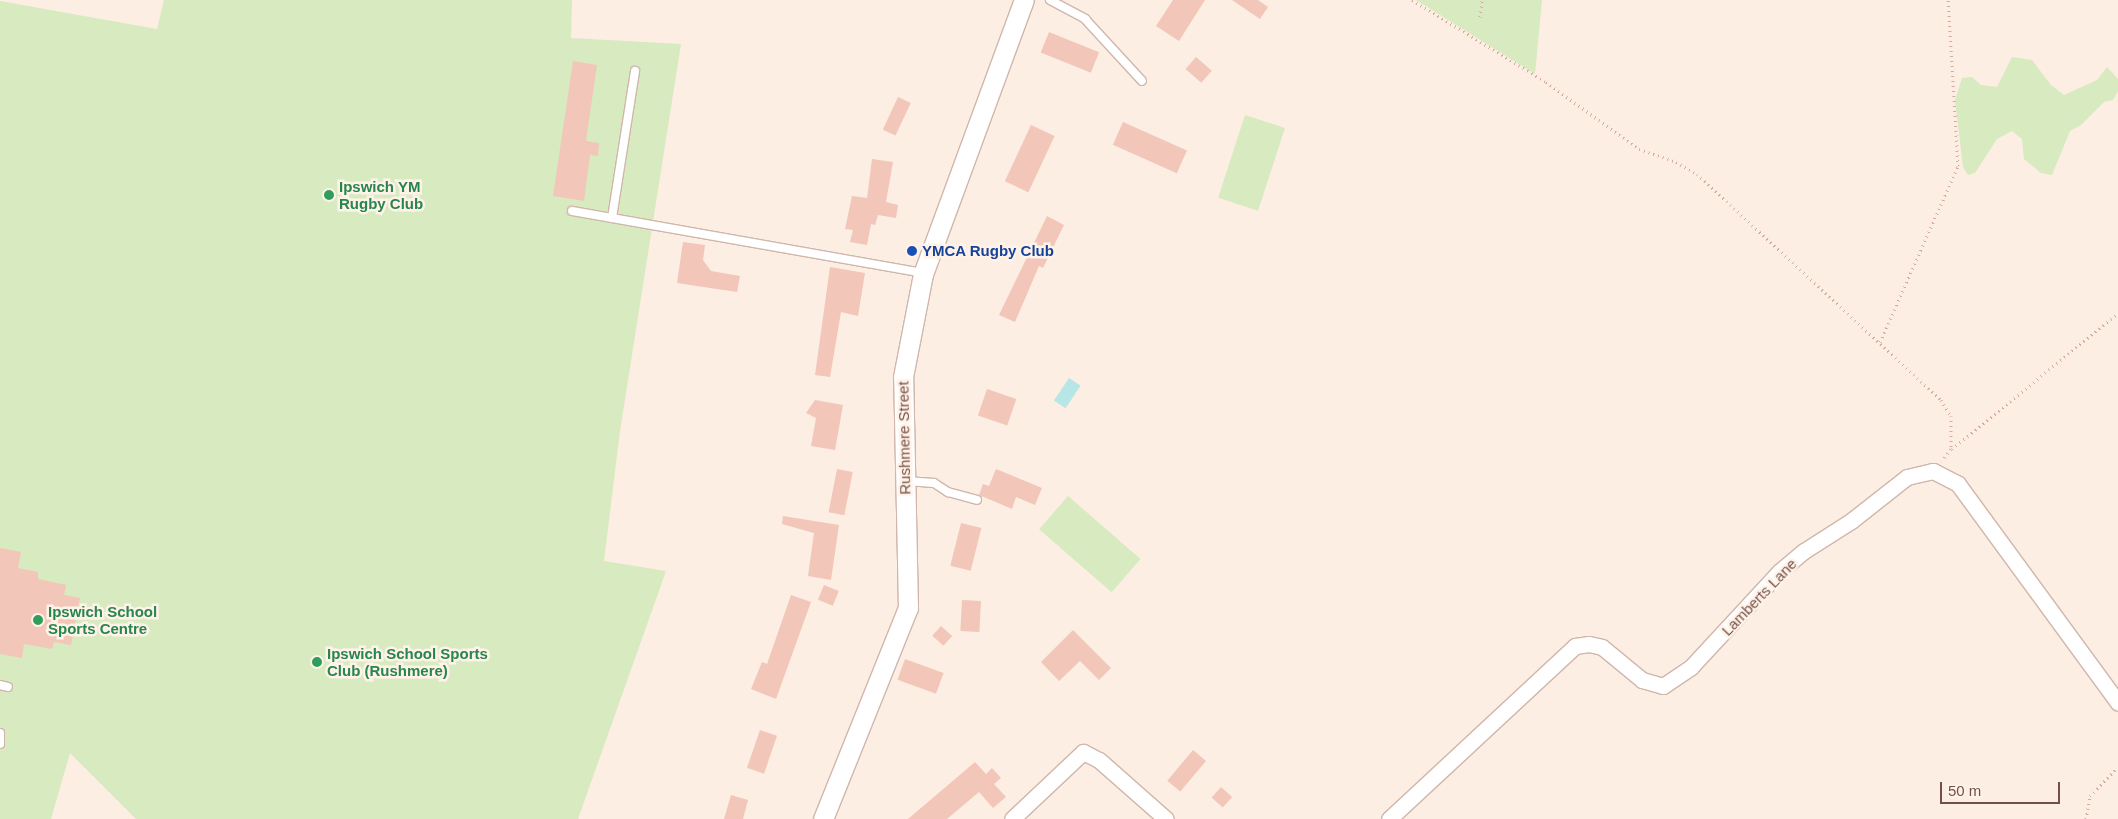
<!DOCTYPE html>
<style>
body{margin:0}
#map{position:relative;width:2118px;height:819px;overflow:hidden;background:#fceee2;font-family:Helvetica,sans-serif}
div>[style]{position:absolute}
.green>*{inset:0;background:#d8eac0;transform-origin:0 0}
.water>*{inset:0;background:#b6e6e5;transform-origin:0 0}
.building>*{inset:0;background:#f2c6b9;transform-origin:0 0}
.path>*{height:3px;margin-top:-1.5px;transform-origin:0;background:repeating-linear-gradient(90deg,#d7aa9c 0 1px,transparent 0 5px)}
.roads{filter:drop-shadow(1px 0 #d0b6ab) drop-shadow(-1px 0 #d0b6ab) drop-shadow(0 1px #d0b6ab) drop-shadow(0 -1px #d0b6ab)}
.service>*{height:8px;margin:-4px;padding:0 4px;transform-origin:4px;border-radius:4px;background:#fff}
.minor>*{height:15px;margin:-7.5px;padding:0 7.5px;transform-origin:7.5px;border-radius:7.5px;background:#fff}
.tertiary>*{height:19px;margin:-9.5px;padding:0 9.5px;transform-origin:9.5px;border-radius:9.5px;background:#fff}
.dots>*{width:14px;height:14px;translate:-50% -50%;box-sizing:border-box;border:2px solid #fff2e8;border-radius:50%}
span{translate:-50% -50%;white-space:nowrap;text-align:center;line-height:1.15;-webkit-text-stroke:5px #fff2e8;paint-order:stroke}
.leisure-label{font-size:15px;color:#27864d;font-weight:700}
.left{translate:0 -50%;text-align:left}
.transit-label{font-size:15px;color:#164399;font-weight:700}
.street-label{font-size:15px;color:#745148}
.scale{position:absolute;left:1940px;top:782px;width:120px;height:22px;box-sizing:border-box;border:2px solid #745148;border-top:0;padding-left:6px;font-size:15px;line-height:18px;white-space:nowrap;color:#745148;-webkit-text-stroke:4px #fff2e8;paint-order:stroke}
</style>
<div id="map">
<div class="green">
<i style="clip-path:polygon(164px 0,572px 0,571px 38px,681px 44px,620px 431px,604px 561px,666px 571px,578px 819px,136px 819px,70px 753px,51px 819px,0 819px,0 1px,157px 29px)"></i>
<i style="clip-path:polygon(1416px 0,1542px 0,1535px 74px)"></i>
<i style="clip-path:polygon(2012px 57px,2032px 60px,2051px 85px,2064px 95px,2097px 80px,2107px 67px,2118px 79px,2118px 91px,2113px 100px,2104px 102px,2081px 125px,2070px 131px,2052px 175px,2041px 173px,2024px 159px,2022px 139px,2012px 131px,1997px 139px,1975px 173px,1968px 175px,1963px 167px,1955px 100px,1962px 78px,1972px 77px,1981px 85px,1997px 87px)"></i>
<i style="left:1245px;top:115px;width:42px;height:87px;rotate:18deg"></i>
<i style="left:1068px;top:496px;width:96px;height:44px;rotate:41deg"></i>
</div>
<div class="water">
<i style="left:1069px;top:378px;width:14px;height:27px;rotate:34deg"></i>
</div>
<div class="building">
<i style="clip-path:polygon(1173px 0,1205px 0,1179px 41px,1156px 26px)"></i>
<i style="clip-path:polygon(1232px 0,1258px 0,1268px 7px,1260px 19px)"></i>
<i style="left:1049px;top:32px;width:54px;height:22px;rotate:22deg"></i>
<i style="left:1196px;top:57px;width:21px;height:16px;rotate:41deg"></i>
<i style="clip-path:polygon(573px 61px,597px 65px,586px 141px,599px 143px,598px 156px,590px 155px,584px 201px,553px 196px)"></i>
<i style="left:898px;top:97px;width:14px;height:36px;rotate:25deg"></i>
<i style="left:1123px;top:122px;width:70px;height:25px;rotate:24deg"></i>
<i style="left:1031px;top:125px;width:26px;height:62px;rotate:25deg"></i>
<i style="clip-path:polygon(872px 159px,893px 162px,886px 202px,898px 205px,896px 218px,878px 215px,875px 225px,871px 224px,867px 245px,850px 242px,853px 230px,845px 229px,852px 196px,867px 198px)"></i>
<i style="clip-path:polygon(1047px 216px,1064px 225px,1043px 268px,1039px 266px,1015px 322px,999px 315px)"></i>
<i style="clip-path:polygon(683px 242px,705px 245px,703px 260px,711px 271px,740px 276px,737px 292px,677px 283px)"></i>
<i style="clip-path:polygon(830px 267px,865px 273px,858px 316px,841px 312px,830px 377px,815px 375px)"></i>
<i style="left:987px;top:389px;width:31px;height:28px;rotate:19deg"></i>
<i style="clip-path:polygon(815px 400px,843px 405px,835px 450px,811px 446px,816px 418px,806px 413px)"></i>
<i style="left:837px;top:469px;width:16px;height:44px;rotate:11deg"></i>
<i style="clip-path:polygon(996px 469px,1042px 488px,1035px 505px,1016px 497px,1012px 509px,979px 495px,983px 484px,989px 486px)"></i>
<i style="clip-path:polygon(783px 516px,839px 525px,831px 580px,808px 576px,814px 533px,782px 524px)"></i>
<i style="left:961px;top:523px;width:21px;height:44px;rotate:14deg"></i>
<i style="clip-path:polygon(0 548px,21px 552px,18px 568px,38px 572px,38px 579px,66px 585px,64px 595px,80px 598px,71px 645px,54px 642px,52px 649px,24px 644px,22px 658px,0 654px)"></i>
<i style="left:824px;top:585px;width:16px;height:16px;rotate:22deg"></i>
<i style="clip-path:polygon(791px 595px,811px 602px,776px 699px,751px 689px,762px 662px,767px 664px)"></i>
<i style="left:962px;top:600px;width:19px;height:31px;rotate:3deg"></i>
<i style="left:941px;top:626px;width:15px;height:13px;rotate:42deg"></i>
<i style="clip-path:polygon(1073px 630px,1111px 668px,1099px 680px,1080px 661px,1059px 681px,1041px 662px)"></i>
<i style="left:905px;top:659px;width:41px;height:22px;rotate:20deg"></i>
<i style="left:760px;top:730px;width:18px;height:40px;rotate:19deg"></i>
<i style="left:1193px;top:750px;width:17px;height:40px;rotate:40deg"></i>
<i style="clip-path:polygon(975px 762px,986px 774px,992px 768px,1001px 778px,994px 784px,1006px 797px,993px 808px,979px 792px,947px 819px,908px 819px)"></i>
<i style="left:1221px;top:787px;width:15px;height:14px;rotate:42deg"></i>
<i style="clip-path:polygon(731px 795px,748px 800px,743px 819px,724px 819px)"></i>
</div>
<div class="path">
<i style="left:1412px;top:0;width:157px;rotate:31.5deg"></i>
<i style="left:1546px;top:82px;width:115px;rotate:35.8deg"></i>
<i style="left:1639px;top:149px;width:39px;rotate:19deg"></i>
<i style="left:1676px;top:162px;width:24px;rotate:30deg"></i>
<i style="left:1697px;top:174px;width:333px;rotate:42.8deg"></i>
<i style="left:1941px;top:400px;width:19px;rotate:58deg"></i>
<i style="left:1951px;top:416px;width:33px;rotate:90deg"></i>
<i style="left:1951px;top:449px;width:15px;rotate:127deg"></i>
<i style="left:1480px;top:17px;width:17px;rotate:-83deg"></i>
<i style="left:1880px;top:342px;width:193px;rotate:-66.1deg"></i>
<i style="left:1958px;top:166px;width:166px;rotate:-93.4deg"></i>
<i style="left:1952px;top:449px;width:215px;rotate:-39.3deg"></i>
<i style="left:2086px;top:819px;width:23px;rotate:-80deg"></i>
<i style="left:2090px;top:796px;width:40px;rotate:-46deg"></i>
</div>
<div class="roads">
<div class="service">
<i style="left:1050px;top:0;width:40px;rotate:28deg"></i>
<i style="left:1085px;top:19px;width:84px;rotate:47.4deg"></i>
<i style="left:572px;top:211px;width:355px;rotate:10deg"></i>
<i style="left:612px;top:218px;width:149px;rotate:-81.1deg"></i>
<i style="left:906px;top:481px;width:28px;rotate:4deg"></i>
<i style="left:934px;top:483px;width:17px;rotate:33deg"></i>
<i style="left:948px;top:492px;width:30px;rotate:15deg"></i>
<i style="left:0;top:685px;width:8px;rotate:14deg"></i>
<i style="left:0;top:733px;width:11px;rotate:90deg"></i>
</div>
<div class="minor">
<i style="left:1012px;top:819px;width:98px;rotate:-43.3deg"></i>
<i style="left:1083px;top:752px;width:18px;rotate:27deg"></i>
<i style="left:1099px;top:760px;width:89px;rotate:41.4deg"></i>
<i style="left:1389px;top:819px;width:254px;rotate:-42.9deg"></i>
<i style="left:1575px;top:646px;width:14px;rotate:-8deg"></i>
<i style="left:1589px;top:644px;width:13px;rotate:13deg"></i>
<i style="left:1602px;top:647px;width:52px;rotate:39.5deg"></i>
<i style="left:1642px;top:680px;width:22px;rotate:16deg"></i>
<i style="left:1663px;top:686px;width:34px;rotate:-34deg"></i>
<i style="left:1691px;top:667px;width:131px;rotate:-47.2deg"></i>
<i style="left:1780px;top:571px;width:31px;rotate:-40deg"></i>
<i style="left:1804px;top:551px;width:56px;rotate:-32.6deg"></i>
<i style="left:1851px;top:521px;width:71px;rotate:-38.2deg"></i>
<i style="left:1907px;top:477px;width:27px;rotate:-13deg"></i>
<i style="left:1933px;top:471px;width:28px;rotate:27deg"></i>
<i style="left:1958px;top:484px;width:271px;rotate:53.8deg"></i>
</div>
<div class="tertiary">
<i style="left:823px;top:819px;width:227px;rotate:-68.1deg"></i>
<i style="left:908px;top:608px;width:231px;rotate:-91.2deg"></i>
<i style="left:903px;top:377px;width:105px;rotate:-79deg"></i>
<i style="left:923px;top:274px;width:292px;rotate:-69.8deg"></i>
</div>
</div>
<div class="dots">
<i style="left:329px;top:195px;background:#2e9e5b"></i>
<i style="left:912px;top:251px;background:#1a4fb4"></i>
<i style="left:38px;top:620px;background:#2e9e5b"></i>
<i style="left:317px;top:662px;background:#2e9e5b"></i>
</div>
<div class="leisure-label">
<span class="left" style="left:339px;top:195px">Ipswich YM<br>Rugby Club</span>
<span class="left" style="left:48px;top:620px">Ipswich School<br>Sports Centre</span>
<span class="left" style="left:327px;top:662px">Ipswich School Sports<br>Club (Rushmere)</span>
</div>
<div class="transit-label">
<span class="left" style="left:922px;top:251px">YMCA Rugby Club</span>
</div>
<div class="street-label">
<span style="left:904px;top:438px;rotate:-91deg">Rushmere Street</span>
<span style="left:1759px;top:597px;rotate:-46deg">Lamberts Lane</span>
</div>
<div class="scale">50 m</div>
</div>
